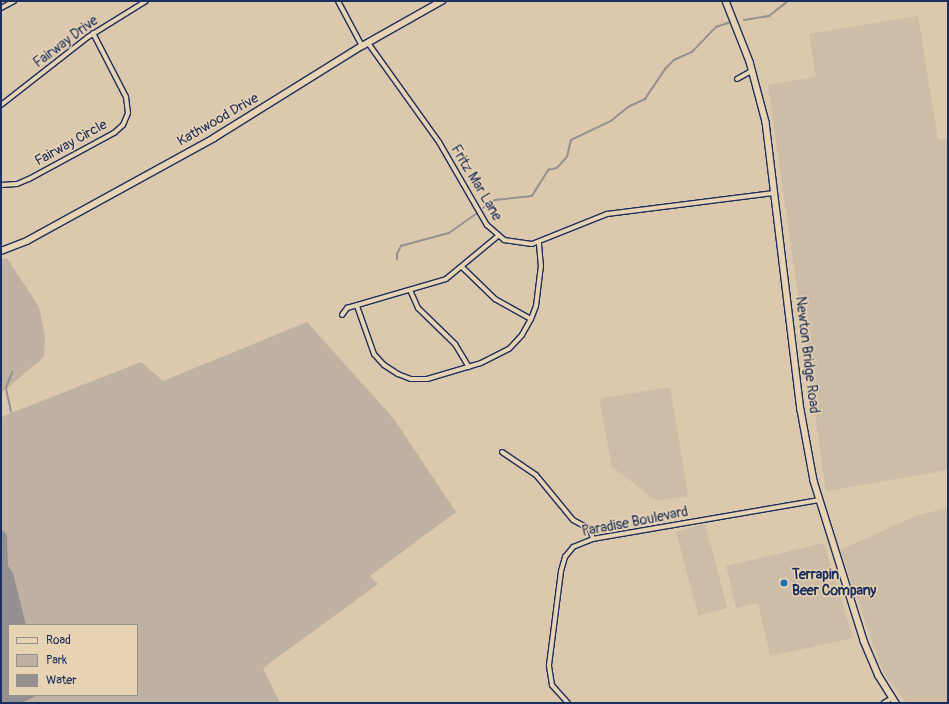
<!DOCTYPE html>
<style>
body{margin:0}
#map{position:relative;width:949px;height:704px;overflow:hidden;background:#dcc9ad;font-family:Pangolin,sans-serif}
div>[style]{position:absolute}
.built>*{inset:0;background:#cdbda7;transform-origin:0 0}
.green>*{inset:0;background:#bfb2a2}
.water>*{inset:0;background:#949190}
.stream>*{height:1.5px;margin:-0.75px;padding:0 0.75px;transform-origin:0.75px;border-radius:0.75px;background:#949190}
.roads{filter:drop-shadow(1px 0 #1b2f5e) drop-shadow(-1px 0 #1b2f5e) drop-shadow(0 1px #1b2f5e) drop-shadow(0 -1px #1b2f5e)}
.street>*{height:4px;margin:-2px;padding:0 2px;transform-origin:2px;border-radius:2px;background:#e8d3b2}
.secondary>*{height:5.5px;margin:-2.75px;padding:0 2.75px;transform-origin:2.75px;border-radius:2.75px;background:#e8d3b2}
.dots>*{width:11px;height:11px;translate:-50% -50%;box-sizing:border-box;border:2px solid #e8d3b2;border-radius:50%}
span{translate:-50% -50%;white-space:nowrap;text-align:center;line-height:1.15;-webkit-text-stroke:3px #e8d3b2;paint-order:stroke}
.street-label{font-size:14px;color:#1b2f5e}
.poi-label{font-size:14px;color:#1b2f5e;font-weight:700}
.left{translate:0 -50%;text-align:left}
.frame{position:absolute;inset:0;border:2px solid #1b2f5e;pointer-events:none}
.legend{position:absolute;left:8px;top:624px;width:130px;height:72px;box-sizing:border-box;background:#e8d3b2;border:1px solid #969190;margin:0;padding:5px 7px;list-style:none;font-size:12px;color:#1b2f5e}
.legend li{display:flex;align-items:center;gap:8px;height:20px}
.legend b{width:20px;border:1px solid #969190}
</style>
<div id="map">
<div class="built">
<i style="clip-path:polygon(918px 16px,938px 140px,948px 138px,948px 470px,826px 491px,768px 85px,816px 77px,809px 34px)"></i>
<i style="clip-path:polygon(670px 387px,688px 496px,657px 501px,612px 467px,600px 404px,603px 398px)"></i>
<i style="clip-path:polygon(948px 508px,948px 703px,906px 703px,883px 672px,840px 550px,918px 515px)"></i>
<i style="left:705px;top:524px;width:87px;height:30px;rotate:75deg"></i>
<i style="clip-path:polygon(824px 543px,853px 638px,770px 656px,758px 603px,736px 608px,726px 566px)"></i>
</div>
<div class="green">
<i style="clip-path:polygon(7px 258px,39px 307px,45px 336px,44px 357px,1px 393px,1px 260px)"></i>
<i style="clip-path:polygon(evenodd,307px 322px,394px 419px,456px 512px,370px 576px,378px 584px,263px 668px,280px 703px,1px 703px,1px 417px,141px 362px,163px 381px,307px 322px,9px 625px,137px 625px,137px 695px,9px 695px,9px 625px)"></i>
</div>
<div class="water">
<i style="clip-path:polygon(1px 529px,7px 535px,8px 566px,13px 573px,26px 625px,9px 625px,9px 695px,38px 695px,21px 703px,1px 703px)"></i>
</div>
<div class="stream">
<i style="left:744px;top:20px;width:25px;rotate:-9deg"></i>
<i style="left:769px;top:16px;width:24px;rotate:-38deg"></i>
<i style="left:483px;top:208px;width:14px;rotate:-34deg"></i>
<i style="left:495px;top:200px;width:37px;rotate:-6deg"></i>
<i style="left:532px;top:196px;width:31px;rotate:-58deg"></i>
<i style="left:548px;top:170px;width:9px;rotate:-13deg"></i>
<i style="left:557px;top:168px;width:15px;rotate:-48deg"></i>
<i style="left:567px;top:157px;width:17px;rotate:-77deg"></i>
<i style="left:571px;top:140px;width:44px;rotate:-25.4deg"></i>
<i style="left:611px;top:121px;width:22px;rotate:-39deg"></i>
<i style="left:628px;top:107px;width:19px;rotate:-25deg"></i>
<i style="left:645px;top:99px;width:36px;rotate:-56deg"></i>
<i style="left:665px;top:69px;width:13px;rotate:-45deg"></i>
<i style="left:674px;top:60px;width:20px;rotate:-24deg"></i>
<i style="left:692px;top:52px;width:35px;rotate:-46deg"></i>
<i style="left:716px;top:27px;width:13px;rotate:-18deg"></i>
<i style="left:397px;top:260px;width:6px;rotate:-90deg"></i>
<i style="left:397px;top:254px;width:9px;rotate:-63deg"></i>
<i style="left:401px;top:246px;width:50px;rotate:-15.2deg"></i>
<i style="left:449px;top:233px;width:33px;rotate:-35deg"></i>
<i style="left:11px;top:412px;width:25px;rotate:-102deg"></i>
<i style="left:6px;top:388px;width:17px;rotate:-69deg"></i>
</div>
<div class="roads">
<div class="street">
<i style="left:338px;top:1px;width:51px;rotate:61.9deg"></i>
<i style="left:1px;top:8px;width:15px;rotate:-28deg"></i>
<i style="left:368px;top:43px;width:122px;rotate:54.4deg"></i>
<i style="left:439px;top:142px;width:96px;rotate:60deg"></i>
<i style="left:487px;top:225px;width:23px;rotate:41deg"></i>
<i style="left:504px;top:240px;width:28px;rotate:8deg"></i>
<i style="left:532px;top:244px;width:81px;rotate:-21.8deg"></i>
<i style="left:607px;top:214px;width:168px;rotate:-7.2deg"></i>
<i style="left:737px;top:79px;width:18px;rotate:-29deg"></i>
<i style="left:1px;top:105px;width:110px;rotate:-38deg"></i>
<i style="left:88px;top:37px;width:68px;rotate:-31.8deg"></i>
<i style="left:1px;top:185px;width:16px;rotate:-4deg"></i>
<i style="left:17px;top:184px;width:13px;rotate:-23deg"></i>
<i style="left:29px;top:179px;width:97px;rotate:-28.4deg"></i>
<i style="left:114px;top:133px;width:12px;rotate:-42deg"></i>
<i style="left:123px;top:125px;width:13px;rotate:-67deg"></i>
<i style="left:128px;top:113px;width:16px;rotate:-97deg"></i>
<i style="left:126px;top:97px;width:72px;rotate:-117.3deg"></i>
<i style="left:462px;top:267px;width:46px;rotate:44.1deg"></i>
<i style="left:495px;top:299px;width:41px;rotate:29.1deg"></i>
<i style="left:410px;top:290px;width:20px;rotate:66deg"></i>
<i style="left:418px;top:308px;width:52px;rotate:44.2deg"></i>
<i style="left:455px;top:344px;width:27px;rotate:59deg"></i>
<i style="left:357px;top:306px;width:51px;rotate:70.5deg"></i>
<i style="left:374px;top:354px;width:15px;rotate:48deg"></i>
<i style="left:384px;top:365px;width:17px;rotate:33deg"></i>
<i style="left:398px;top:374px;width:14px;rotate:21deg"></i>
<i style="left:411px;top:379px;width:16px"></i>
<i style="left:427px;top:379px;width:56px;rotate:-16.5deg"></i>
<i style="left:481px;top:363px;width:31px;rotate:-27deg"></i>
<i style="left:509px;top:349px;width:19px;rotate:-47deg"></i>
<i style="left:522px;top:335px;width:18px;rotate:-61deg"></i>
<i style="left:531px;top:319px;width:14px;rotate:-69deg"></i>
<i style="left:536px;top:306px;width:39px;rotate:-83deg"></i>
<i style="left:541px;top:267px;width:24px;rotate:-95deg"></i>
<i style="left:342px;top:315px;width:9px;rotate:-54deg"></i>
<i style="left:347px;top:308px;width:103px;rotate:-16.3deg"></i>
<i style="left:446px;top:279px;width:67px;rotate:-39.6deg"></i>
<i style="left:502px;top:452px;width:41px;rotate:34.1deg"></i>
<i style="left:536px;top:475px;width:58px;rotate:50.6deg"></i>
<i style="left:573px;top:520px;width:19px;rotate:28deg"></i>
<i style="left:590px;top:529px;width:10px;rotate:73deg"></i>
<i style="left:568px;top:703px;width:24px;rotate:-132deg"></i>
<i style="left:552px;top:685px;width:20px;rotate:-99deg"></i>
<i style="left:549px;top:665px;width:95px;rotate:-82.7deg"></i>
<i style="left:561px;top:571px;width:15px;rotate:-74deg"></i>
<i style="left:565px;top:557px;width:13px;rotate:-51deg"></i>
<i style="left:573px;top:547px;width:22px;rotate:-22deg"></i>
<i style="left:593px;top:539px;width:229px;rotate:-9.8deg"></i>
<i style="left:884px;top:703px;width:9px;rotate:-32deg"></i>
</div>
<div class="secondary">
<i style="left:726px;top:1px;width:66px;rotate:68.5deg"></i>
<i style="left:750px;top:62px;width:62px;rotate:75.1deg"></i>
<i style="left:766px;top:122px;width:290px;rotate:83.1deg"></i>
<i style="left:801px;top:410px;width:72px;rotate:79.6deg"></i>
<i style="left:814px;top:481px;width:168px;rotate:72.6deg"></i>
<i style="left:864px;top:641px;width:38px;rotate:67deg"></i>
<i style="left:879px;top:676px;width:32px;rotate:58deg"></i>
<i style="left:1px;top:251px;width:28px;rotate:-21deg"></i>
<i style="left:27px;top:241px;width:213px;rotate:-28.8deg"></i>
<i style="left:214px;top:138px;width:174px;rotate:-31.9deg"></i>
<i style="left:362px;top:46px;width:92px;rotate:-29.4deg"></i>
</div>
</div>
<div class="dots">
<i style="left:784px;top:583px;background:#1f6fb2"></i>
</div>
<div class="street-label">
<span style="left:66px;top:42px;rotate:-37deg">Fairway Drive</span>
<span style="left:218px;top:120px;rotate:-30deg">Kathwood Drive</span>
<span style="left:71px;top:143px;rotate:-29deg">Fairway Circle</span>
<span style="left:476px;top:183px;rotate:59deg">Fritz Mar Lane</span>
<span style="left:807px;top:355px;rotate:83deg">Newton Bridge Road</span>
<span style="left:635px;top:522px;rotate:-11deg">Paradise Boulevard</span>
</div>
<div class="poi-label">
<span class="left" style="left:792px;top:583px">Terrapin<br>Beer Company</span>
</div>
<div class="frame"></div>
<ul class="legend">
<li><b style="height:5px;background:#e8d3b2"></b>Road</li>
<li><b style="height:11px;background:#bfb2a2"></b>Park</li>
<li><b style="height:11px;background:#949190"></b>Water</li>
</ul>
</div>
